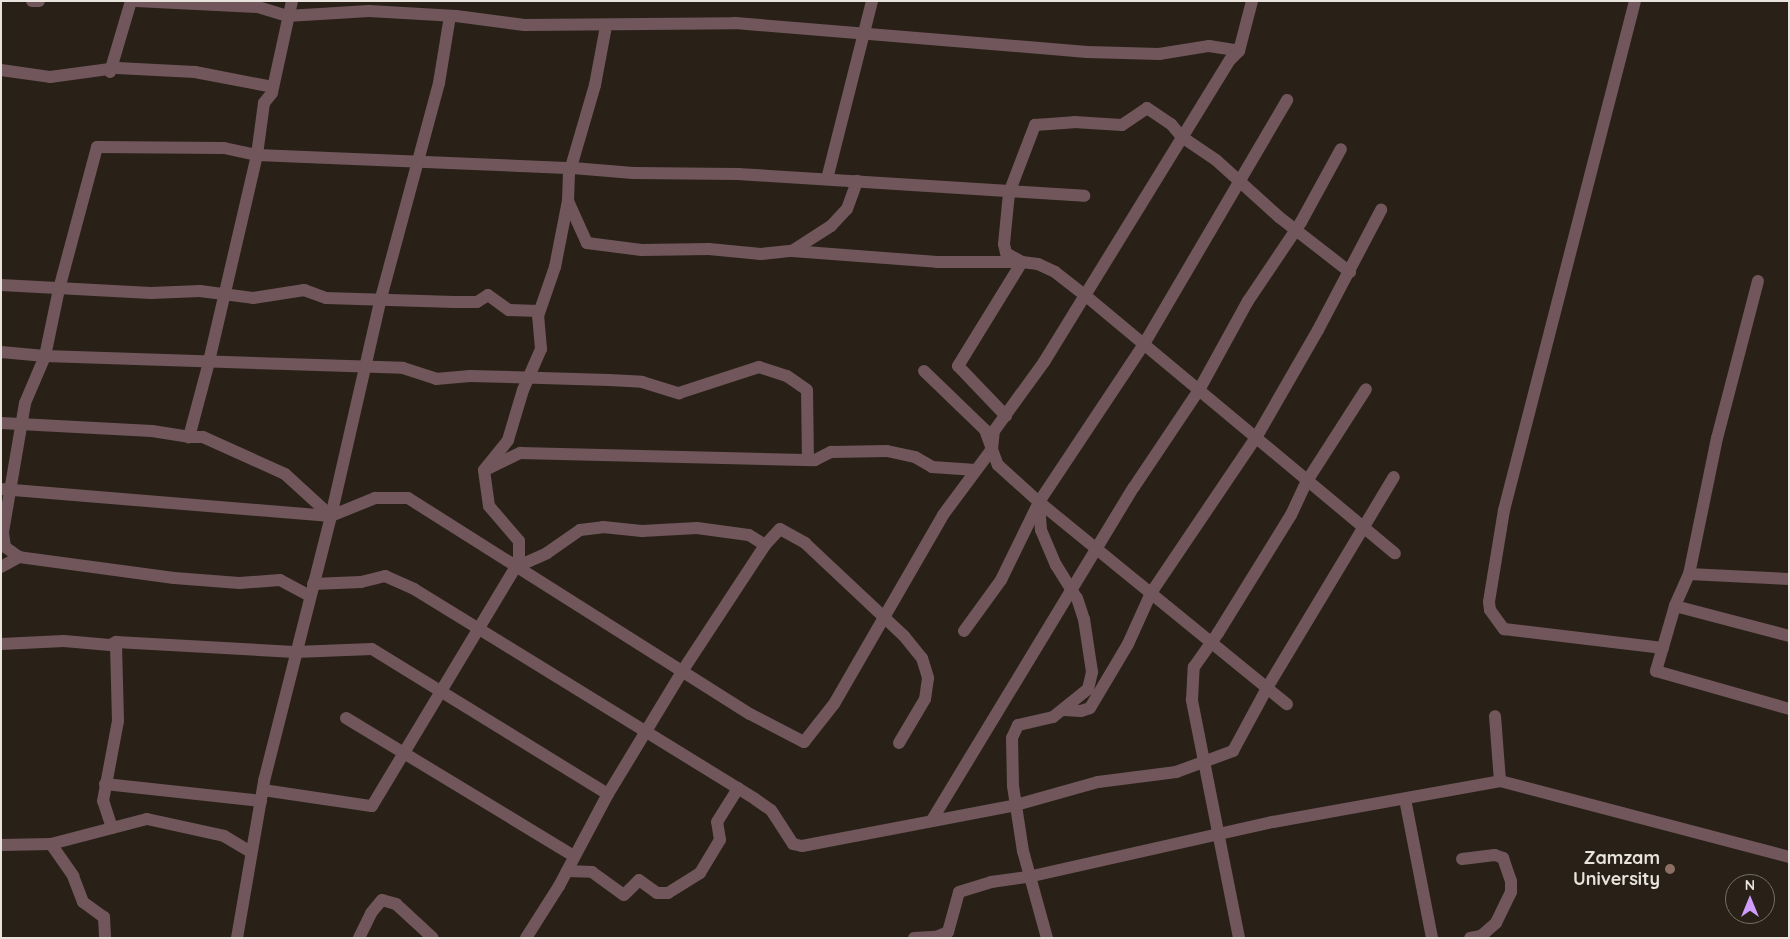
<!DOCTYPE html>
<style>
body{margin:0}
#map{position:relative;width:1790px;height:939px;overflow:hidden;background:#292117;font-family:Quicksand,sans-serif}
div>[style]{position:absolute}
.minor>*{height:12px;margin:-6px;padding:0 6px;transform-origin:6px;border-radius:6px;background:#71565c}
.dots>*{width:14px;height:14px;translate:-50% -50%;box-sizing:border-box;border:2px solid #292117;border-radius:50%}
span{translate:-50% -50%;white-space:nowrap;text-align:center;line-height:1.15;-webkit-text-stroke:4.5px #292117;paint-order:stroke}
.poi-label{font-size:18px;color:#e8e3dc;font-weight:700}
.right{translate:-100% -50%;text-align:right}
.frame{position:absolute;inset:0;border:2px solid #e8e3dc;pointer-events:none}
.north{position:absolute;left:1725px;top:874px;width:50px;height:50px;box-sizing:border-box;background:#292117;border:1px solid #756f66;border-radius:50%;rotate:0deg;font-size:14px;font-weight:700;line-height:20px;text-align:center;color:#e8e3dc}
.north::after{content:'';display:block;margin:auto;width:18px;height:22px;background:#d09dfe;clip-path:polygon(50% 0,100% 100%,50% 72%,0 100%)}
</style>
<div id="map">
<div class="minor">
<i style="left:32px;top:1px;width:7px"></i>
<i style="left:136px;top:1px;width:122px;rotate:2.8deg"></i>
<i style="left:258px;top:7px;width:30px;rotate:17deg"></i>
<i style="left:287px;top:16px;width:82px;rotate:-3.5deg"></i>
<i style="left:369px;top:11px;width:87px;rotate:3.3deg"></i>
<i style="left:456px;top:16px;width:69px;rotate:7.5deg"></i>
<i style="left:524px;top:25px;width:211px;rotate:-0.5deg"></i>
<i style="left:735px;top:23px;width:353px;rotate:4.7deg"></i>
<i style="left:1087px;top:52px;width:72px;rotate:1.6deg"></i>
<i style="left:1159px;top:54px;width:51px;rotate:-9.1deg"></i>
<i style="left:1209px;top:46px;width:30px;rotate:9deg"></i>
<i style="left:292px;top:1px;width:94px;rotate:102.3deg"></i>
<i style="left:272px;top:93px;width:13px;rotate:129deg"></i>
<i style="left:264px;top:103px;width:52px;rotate:97.7deg"></i>
<i style="left:257px;top:155px;width:212px;rotate:103.1deg"></i>
<i style="left:209px;top:362px;width:78px;rotate:104.9deg"></i>
<i style="left:189px;top:437px;width:14px"></i>
<i style="left:203px;top:437px;width:90px;rotate:24.3deg"></i>
<i style="left:285px;top:474px;width:62px;rotate:42.4deg"></i>
<i style="left:1635px;top:1px;width:526px;rotate:104.43deg"></i>
<i style="left:1504px;top:510px;width:93px;rotate:99.3deg"></i>
<i style="left:1489px;top:602px;width:8px;rotate:83deg"></i>
<i style="left:1490px;top:610px;width:24px;rotate:54deg"></i>
<i style="left:1504px;top:629px;width:160px;rotate:6.8deg"></i>
<i style="left:1px;top:70px;width:49px;rotate:8.1deg"></i>
<i style="left:50px;top:77px;width:68px;rotate:-7.7deg"></i>
<i style="left:117px;top:68px;width:78px;rotate:2.9deg"></i>
<i style="left:195px;top:72px;width:79px;rotate:10.9deg"></i>
<i style="left:110px;top:72px;width:74px;rotate:-73.5deg"></i>
<i style="left:827px;top:179px;width:184px;rotate:-75.8deg"></i>
<i style="left:568px;top:201px;width:46px;rotate:65.7deg"></i>
<i style="left:587px;top:243px;width:55px;rotate:7.3deg"></i>
<i style="left:642px;top:250px;width:67px;rotate:-0.9deg"></i>
<i style="left:709px;top:249px;width:52px;rotate:5.5deg"></i>
<i style="left:761px;top:254px;width:31px;rotate:-6deg"></i>
<i style="left:792px;top:251px;width:46px;rotate:-32.7deg"></i>
<i style="left:831px;top:226px;width:23px;rotate:-47deg"></i>
<i style="left:847px;top:209px;width:30px;rotate:-70deg"></i>
<i style="left:792px;top:251px;width:145px;rotate:4.3deg"></i>
<i style="left:937px;top:262px;width:85px"></i>
<i style="left:1022px;top:262px;width:18px;rotate:-151deg"></i>
<i style="left:1006px;top:253px;width:9px;rotate:-103deg"></i>
<i style="left:1004px;top:244px;width:51px;rotate:-84.4deg"></i>
<i style="left:1009px;top:193px;width:73px;rotate:-69.1deg"></i>
<i style="left:1035px;top:125px;width:39px;rotate:-4deg"></i>
<i style="left:1074px;top:122px;width:48px;rotate:3.6deg"></i>
<i style="left:1122px;top:125px;width:30px;rotate:-34deg"></i>
<i style="left:1147px;top:108px;width:29px;rotate:34deg"></i>
<i style="left:1171px;top:124px;width:17px;rotate:50deg"></i>
<i style="left:1182px;top:137px;width:41px;rotate:34.1deg"></i>
<i style="left:1216px;top:160px;width:85px;rotate:42.1deg"></i>
<i style="left:1279px;top:217px;width:90px;rotate:37.8deg"></i>
<i style="left:1758px;top:281px;width:162px;rotate:104.6deg"></i>
<i style="left:1717px;top:438px;width:139px;rotate:101.6deg"></i>
<i style="left:1689px;top:574px;width:35px;rotate:114deg"></i>
<i style="left:1675px;top:606px;width:68px;rotate:106.3deg"></i>
<i style="left:1656px;top:671px;width:138px;rotate:15.9deg"></i>
<i style="left:1px;top:285px;width:150px;rotate:3.1deg"></i>
<i style="left:151px;top:293px;width:49px;rotate:-2.3deg"></i>
<i style="left:200px;top:291px;width:53px;rotate:7.5deg"></i>
<i style="left:253px;top:298px;width:52px;rotate:-8.9deg"></i>
<i style="left:304px;top:290px;width:23px;rotate:20deg"></i>
<i style="left:326px;top:298px;width:128px;rotate:1.8deg"></i>
<i style="left:454px;top:302px;width:23px"></i>
<i style="left:477px;top:302px;width:13px;rotate:-32deg"></i>
<i style="left:488px;top:295px;width:26px;rotate:36deg"></i>
<i style="left:509px;top:310px;width:30px;rotate:2deg"></i>
<i style="left:1px;top:352px;width:44px;rotate:5.2deg"></i>
<i style="left:45px;top:356px;width:358px;rotate:1.9deg"></i>
<i style="left:403px;top:368px;width:35px;rotate:18deg"></i>
<i style="left:436px;top:379px;width:34px;rotate:-5deg"></i>
<i style="left:470px;top:376px;width:139px;rotate:1.6deg"></i>
<i style="left:609px;top:380px;width:33px;rotate:3deg"></i>
<i style="left:642px;top:382px;width:39px;rotate:17deg"></i>
<i style="left:679px;top:393px;width:84px;rotate:-18deg"></i>
<i style="left:759px;top:367px;width:29px;rotate:18deg"></i>
<i style="left:787px;top:376px;width:24px;rotate:35deg"></i>
<i style="left:807px;top:390px;width:70px;rotate:89.2deg"></i>
<i style="left:924px;top:371px;width:85px;rotate:44deg"></i>
<i style="left:985px;top:430px;width:37px;rotate:70deg"></i>
<i style="left:998px;top:465px;width:55px;rotate:42.1deg"></i>
<i style="left:1039px;top:502px;width:28px;rotate:86deg"></i>
<i style="left:1041px;top:530px;width:38px;rotate:67deg"></i>
<i style="left:1056px;top:565px;width:39px;rotate:58deg"></i>
<i style="left:1077px;top:598px;width:22px;rotate:72deg"></i>
<i style="left:1084px;top:619px;width:54px;rotate:81.4deg"></i>
<i style="left:1092px;top:672px;width:17px;rotate:103deg"></i>
<i style="left:1088px;top:689px;width:45px;rotate:141.3deg"></i>
<i style="left:1053px;top:717px;width:36px;rotate:167deg"></i>
<i style="left:1018px;top:725px;width:14px;rotate:115deg"></i>
<i style="left:1012px;top:738px;width:48px;rotate:88.8deg"></i>
<i style="left:1013px;top:786px;width:66px;rotate:81.3deg"></i>
<i style="left:1023px;top:851px;width:90px;rotate:74.6deg"></i>
<i style="left:1006px;top:416px;width:69px;rotate:-133.8deg"></i>
<i style="left:958px;top:366px;width:122px;rotate:-58.4deg"></i>
<i style="left:1022px;top:262px;width:16px;rotate:7deg"></i>
<i style="left:1038px;top:264px;width:19px;rotate:25deg"></i>
<i style="left:1055px;top:272px;width:39px;rotate:38deg"></i>
<i style="left:1086px;top:296px;width:402px;rotate:39.8deg"></i>
<i style="left:1px;top:423px;width:151px;rotate:3deg"></i>
<i style="left:152px;top:431px;width:37px;rotate:9deg"></i>
<i style="left:487px;top:469px;width:37px;rotate:-26deg"></i>
<i style="left:520px;top:453px;width:295px;rotate:1.4deg"></i>
<i style="left:815px;top:460px;width:18px;rotate:-27deg"></i>
<i style="left:831px;top:452px;width:56px;rotate:-1deg"></i>
<i style="left:887px;top:451px;width:29px;rotate:12deg"></i>
<i style="left:915px;top:457px;width:20px;rotate:30deg"></i>
<i style="left:932px;top:467px;width:44px;rotate:3.9deg"></i>
<i style="left:1px;top:489px;width:331px;rotate:4.7deg"></i>
<i style="left:331px;top:516px;width:48px;rotate:-22.2deg"></i>
<i style="left:375px;top:498px;width:33px"></i>
<i style="left:408px;top:498px;width:404px;rotate:32.3deg"></i>
<i style="left:750px;top:714px;width:61px;rotate:27.4deg"></i>
<i style="left:804px;top:742px;width:48px;rotate:-51.7deg"></i>
<i style="left:834px;top:704px;width:218px;rotate:-60deg"></i>
<i style="left:943px;top:515px;width:82px;rotate:-53.4deg"></i>
<i style="left:992px;top:449px;width:18px;rotate:-84deg"></i>
<i style="left:994px;top:431px;width:85px;rotate:-54.1deg"></i>
<i style="left:1044px;top:362px;width:355px;rotate:-58.4deg"></i>
<i style="left:1230px;top:60px;width:13px;rotate:-45deg"></i>
<i style="left:1239px;top:51px;width:52px;rotate:-75.4deg"></i>
<i style="left:1039px;top:502px;width:320px;rotate:39.2deg"></i>
<i style="left:1px;top:567px;width:21px;rotate:-29deg"></i>
<i style="left:516px;top:567px;width:34px;rotate:-24deg"></i>
<i style="left:547px;top:553px;width:40px;rotate:-34.9deg"></i>
<i style="left:580px;top:530px;width:23px;rotate:-7deg"></i>
<i style="left:603px;top:527px;width:39px;rotate:6deg"></i>
<i style="left:642px;top:531px;width:55px;rotate:-3.1deg"></i>
<i style="left:697px;top:528px;width:52px;rotate:7.7deg"></i>
<i style="left:749px;top:535px;width:19px;rotate:32deg"></i>
<i style="left:1689px;top:574px;width:100px;rotate:2.9deg"></i>
<i style="left:313px;top:584px;width:48px;rotate:-2.4deg"></i>
<i style="left:361px;top:582px;width:25px;rotate:-14deg"></i>
<i style="left:385px;top:576px;width:32px;rotate:24deg"></i>
<i style="left:414px;top:589px;width:400px;rotate:31.6deg"></i>
<i style="left:755px;top:799px;width:19px;rotate:35deg"></i>
<i style="left:771px;top:810px;width:40px;rotate:57.1deg"></i>
<i style="left:793px;top:844px;width:9px;rotate:13deg"></i>
<i style="left:802px;top:846px;width:218px;rotate:-10.8deg"></i>
<i style="left:1016px;top:805px;width:85px;rotate:-15.7deg"></i>
<i style="left:1098px;top:782px;width:79px;rotate:-7.3deg"></i>
<i style="left:1176px;top:772px;width:61px;rotate:-20.2deg"></i>
<i style="left:1233px;top:751px;width:72px;rotate:-61.6deg"></i>
<i style="left:1267px;top:688px;width:246px;rotate:-59deg"></i>
<i style="left:310px;top:596px;width:34px;rotate:-152deg"></i>
<i style="left:280px;top:580px;width:41px;rotate:175.8deg"></i>
<i style="left:239px;top:583px;width:65px;rotate:-175.6deg"></i>
<i style="left:174px;top:578px;width:156px;rotate:-172.3deg"></i>
<i style="left:19px;top:557px;width:17px;rotate:-144deg"></i>
<i style="left:5px;top:547px;width:15px;rotate:-98deg"></i>
<i style="left:3px;top:532px;width:131px;rotate:-80.3deg"></i>
<i style="left:25px;top:403px;width:51px;rotate:-66.9deg"></i>
<i style="left:45px;top:356px;width:68px;rotate:-78.2deg"></i>
<i style="left:59px;top:289px;width:147px;rotate:-75deg"></i>
<i style="left:97px;top:147px;width:127px;rotate:0.5deg"></i>
<i style="left:224px;top:148px;width:34px;rotate:12deg"></i>
<i style="left:257px;top:155px;width:316px;rotate:2.4deg"></i>
<i style="left:573px;top:168px;width:60px;rotate:4.8deg"></i>
<i style="left:633px;top:173px;width:105px;rotate:0.5deg"></i>
<i style="left:738px;top:174px;width:347px;rotate:3.6deg"></i>
<i style="left:1675px;top:606px;width:118px;rotate:14.7deg"></i>
<i style="left:964px;top:631px;width:63px;rotate:-54deg"></i>
<i style="left:1001px;top:580px;width:87px;rotate:-64deg"></i>
<i style="left:1039px;top:502px;width:190px;rotate:-56.4deg"></i>
<i style="left:1144px;top:344px;width:283px;rotate:-59.6deg"></i>
<i style="left:1px;top:644px;width:63px;rotate:-2.7deg"></i>
<i style="left:64px;top:641px;width:46px;rotate:5deg"></i>
<i style="left:110px;top:645px;width:7px;rotate:-27deg"></i>
<i style="left:116px;top:642px;width:179px;rotate:3.2deg"></i>
<i style="left:295px;top:652px;width:77px;rotate:-2.2deg"></i>
<i style="left:372px;top:649px;width:277px;rotate:31.6deg"></i>
<i style="left:1064px;top:710px;width:17px;rotate:3deg"></i>
<i style="left:1081px;top:711px;width:9px;rotate:-18deg"></i>
<i style="left:1090px;top:708px;width:74px;rotate:-59.3deg"></i>
<i style="left:1128px;top:644px;width:56px;rotate:-65.7deg"></i>
<i style="left:1151px;top:593px;width:189px;rotate:-56deg"></i>
<i style="left:1257px;top:436px;width:122px;rotate:-60.1deg"></i>
<i style="left:1318px;top:330px;width:136px;rotate:-62.3deg"></i>
<i style="left:346px;top:718px;width:267px;rotate:31.2deg"></i>
<i style="left:1500px;top:781px;width:299px;rotate:14.7deg"></i>
<i style="left:105px;top:784px;width:157px;rotate:6.2deg"></i>
<i style="left:263px;top:790px;width:110px;rotate:8.4deg"></i>
<i style="left:372px;top:806px;width:286px;rotate:-59deg"></i>
<i style="left:519px;top:561px;width:20px;rotate:-90deg"></i>
<i style="left:519px;top:541px;width:46px;rotate:-130.6deg"></i>
<i style="left:489px;top:506px;width:36px;rotate:-98deg"></i>
<i style="left:484px;top:470px;width:38px;rotate:-51deg"></i>
<i style="left:508px;top:440px;width:52px;rotate:-73.3deg"></i>
<i style="left:523px;top:390px;width:45px;rotate:-66.3deg"></i>
<i style="left:541px;top:349px;width:33px;rotate:-95deg"></i>
<i style="left:538px;top:316px;width:52px;rotate:-70.9deg"></i>
<i style="left:555px;top:267px;width:67px;rotate:-78.9deg"></i>
<i style="left:568px;top:201px;width:27px;rotate:-88deg"></i>
<i style="left:569px;top:174px;width:93px;rotate:-73.7deg"></i>
<i style="left:595px;top:85px;width:60px;rotate:-79.4deg"></i>
<i style="left:1405px;top:799px;width:142px;rotate:79deg"></i>
<i style="left:932px;top:820px;width:389px;rotate:-58.8deg"></i>
<i style="left:1134px;top:487px;width:117px;rotate:-56.2deg"></i>
<i style="left:1199px;top:390px;width:102px;rotate:-61.2deg"></i>
<i style="left:1248px;top:301px;width:95px;rotate:-56.1deg"></i>
<i style="left:1301px;top:222px;width:83px;rotate:-61.3deg"></i>
<i style="left:112px;top:828px;width:28px;rotate:-108deg"></i>
<i style="left:103px;top:801px;width:81px;rotate:-79.4deg"></i>
<i style="left:118px;top:721px;width:79px;rotate:-91.5deg"></i>
<i style="left:51px;top:844px;width:39px;rotate:55deg"></i>
<i style="left:73px;top:876px;width:28px;rotate:69deg"></i>
<i style="left:83px;top:902px;width:26px;rotate:36deg"></i>
<i style="left:104px;top:917px;width:21px;rotate:87deg"></i>
<i style="left:1px;top:845px;width:50px;rotate:-1.1deg"></i>
<i style="left:51px;top:844px;width:99px;rotate:-14.6deg"></i>
<i style="left:147px;top:819px;width:79px;rotate:12.4deg"></i>
<i style="left:224px;top:836px;width:31px;rotate:31deg"></i>
<i style="left:1462px;top:859px;width:33px;rotate:-7deg"></i>
<i style="left:1495px;top:855px;width:9px;rotate:21deg"></i>
<i style="left:1503px;top:858px;width:24px;rotate:71deg"></i>
<i style="left:1511px;top:881px;width:11px;rotate:90deg"></i>
<i style="left:1511px;top:892px;width:34px;rotate:116deg"></i>
<i style="left:1496px;top:923px;width:20px;rotate:139deg"></i>
<i style="left:1481px;top:936px;width:11px;rotate:170deg"></i>
<i style="left:567px;top:871px;width:25px;rotate:2deg"></i>
<i style="left:592px;top:872px;width:39px;rotate:36deg"></i>
<i style="left:624px;top:895px;width:21px;rotate:-45deg"></i>
<i style="left:639px;top:880px;width:22px;rotate:36deg"></i>
<i style="left:657px;top:893px;width:11px"></i>
<i style="left:668px;top:893px;width:38px;rotate:-32deg"></i>
<i style="left:700px;top:873px;width:39px;rotate:-59deg"></i>
<i style="left:720px;top:840px;width:18px;rotate:-99deg"></i>
<i style="left:717px;top:822px;width:40px;rotate:-58deg"></i>
<i style="left:237px;top:938px;width:159px;rotate:-80.2deg"></i>
<i style="left:264px;top:781px;width:273px;rotate:-75.8deg"></i>
<i style="left:331px;top:516px;width:224px;rotate:-77.1deg"></i>
<i style="left:381px;top:298px;width:223px;rotate:-74.9deg"></i>
<i style="left:439px;top:83px;width:68px;rotate:-80.7deg"></i>
<i style="left:359px;top:938px;width:28px;rotate:-64deg"></i>
<i style="left:371px;top:913px;width:17px;rotate:-50deg"></i>
<i style="left:382px;top:900px;width:15px;rotate:16deg"></i>
<i style="left:396px;top:904px;width:50px;rotate:42.6deg"></i>
<i style="left:526px;top:938px;width:62px;rotate:-57.6deg"></i>
<i style="left:559px;top:886px;width:104px;rotate:-62deg"></i>
<i style="left:608px;top:794px;width:145px;rotate:-58.8deg"></i>
<i style="left:683px;top:670px;width:149px;rotate:-56.7deg"></i>
<i style="left:765px;top:545px;width:22px;rotate:-47deg"></i>
<i style="left:780px;top:529px;width:29px;rotate:29deg"></i>
<i style="left:805px;top:543px;width:136px;rotate:43.2deg"></i>
<i style="left:904px;top:636px;width:28px;rotate:51deg"></i>
<i style="left:922px;top:658px;width:21px;rotate:73deg"></i>
<i style="left:928px;top:678px;width:21px;rotate:98deg"></i>
<i style="left:925px;top:699px;width:51px;rotate:120.6deg"></i>
<i style="left:914px;top:938px;width:22px;rotate:-3deg"></i>
<i style="left:936px;top:937px;width:13px;rotate:-23deg"></i>
<i style="left:948px;top:932px;width:41px;rotate:-74.6deg"></i>
<i style="left:959px;top:892px;width:34px;rotate:-17deg"></i>
<i style="left:991px;top:882px;width:37px;rotate:-8deg"></i>
<i style="left:1028px;top:877px;width:251px;rotate:-12.7deg"></i>
<i style="left:1273px;top:822px;width:231px;rotate:-10.2deg"></i>
<i style="left:1500px;top:781px;width:65px;rotate:-94.4deg"></i>
<i style="left:1239px;top:938px;width:243px;rotate:-101.2deg"></i>
<i style="left:1192px;top:700px;width:33px;rotate:-87deg"></i>
<i style="left:1194px;top:667px;width:42px;rotate:-54.8deg"></i>
<i style="left:1218px;top:633px;width:139px;rotate:-58.3deg"></i>
<i style="left:1291px;top:515px;width:38px;rotate:-65deg"></i>
<i style="left:1307px;top:481px;width:109px;rotate:-57.3deg"></i>
</div>
<div class="dots">
<i style="left:1670px;top:869px;background:#8d6e63"></i>
</div>
<div class="poi-label">
<span class="right" style="left:1660px;top:869px">Zamzam<br>University</span>
</div>
<div class="frame"></div>
<div class="north">N</div>
</div>
